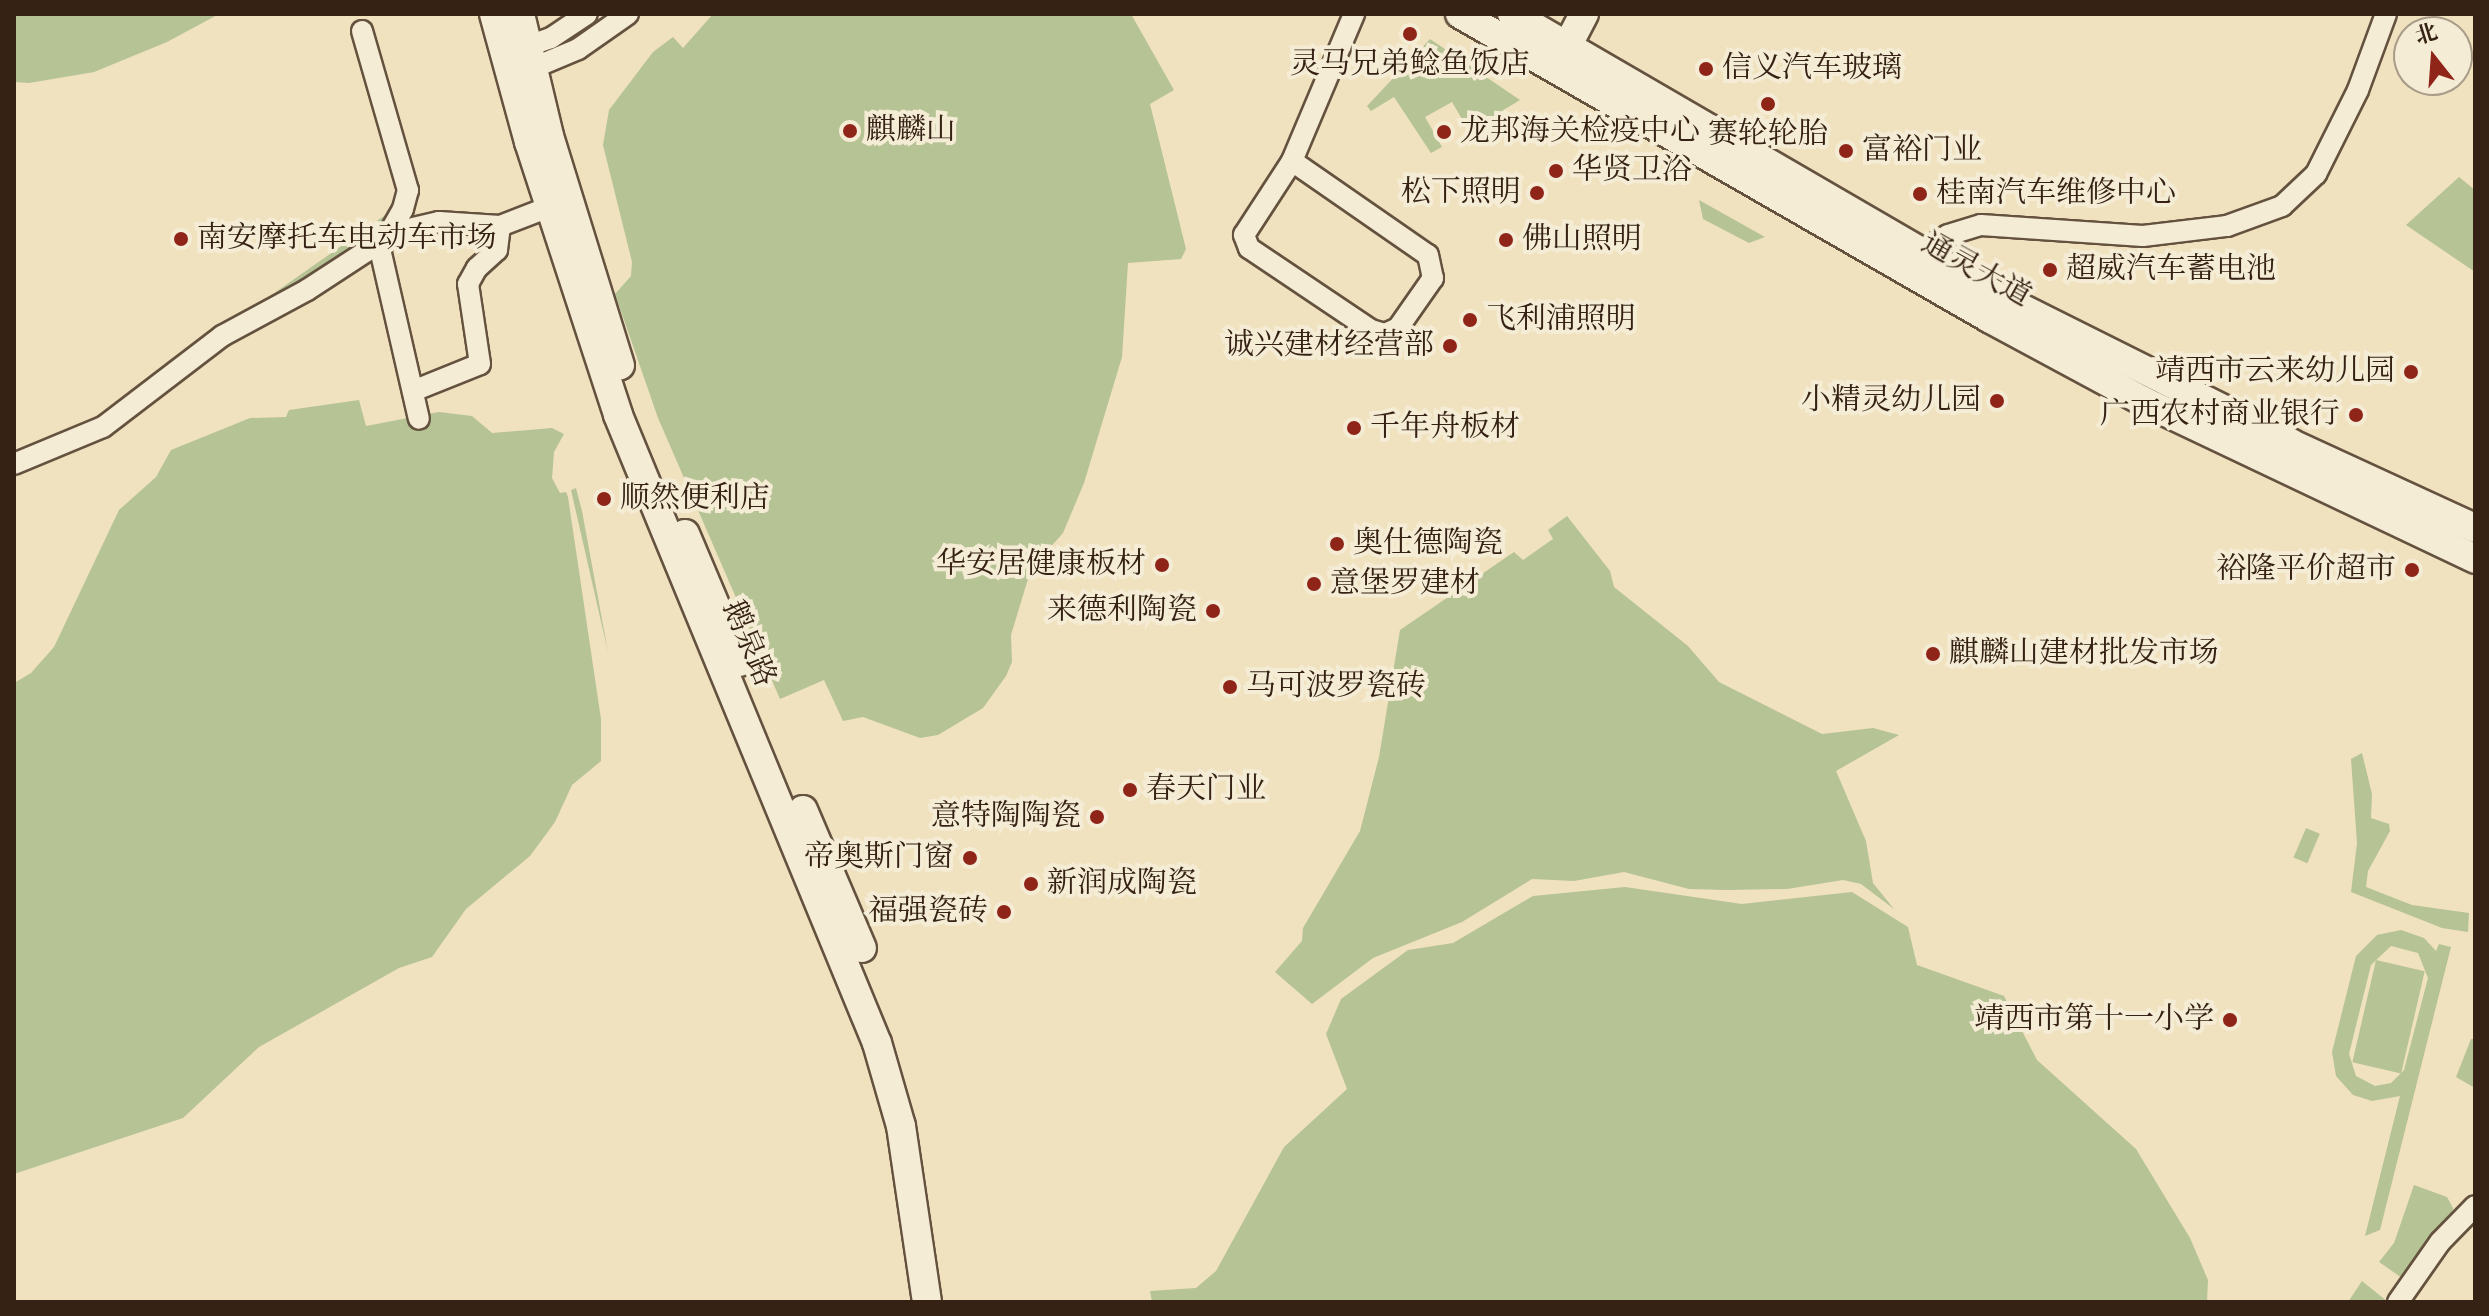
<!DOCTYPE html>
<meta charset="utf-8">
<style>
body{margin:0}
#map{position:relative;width:2489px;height:1316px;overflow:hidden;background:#f0e1bf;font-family:"IM FELL DW Pica","Noto Serif SC",serif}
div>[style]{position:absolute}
.green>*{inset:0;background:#b6c395;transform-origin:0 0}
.roads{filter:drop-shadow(2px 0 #64523f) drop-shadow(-2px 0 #64523f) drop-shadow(0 2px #64523f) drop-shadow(0 -2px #64523f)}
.street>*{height:20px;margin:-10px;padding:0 10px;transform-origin:10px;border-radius:10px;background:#f5ecd5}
.secondary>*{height:28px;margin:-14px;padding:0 14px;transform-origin:14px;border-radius:14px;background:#f5ecd5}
.dots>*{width:22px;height:22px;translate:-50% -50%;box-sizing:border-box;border:4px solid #f5ecd5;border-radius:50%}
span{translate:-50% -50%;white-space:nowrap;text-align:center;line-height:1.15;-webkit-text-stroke:8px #f5ecd5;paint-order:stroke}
.poi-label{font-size:30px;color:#352214}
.left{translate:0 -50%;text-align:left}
.right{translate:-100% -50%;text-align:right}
.street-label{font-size:30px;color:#352214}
.frame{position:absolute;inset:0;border:16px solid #352214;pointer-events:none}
.north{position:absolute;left:2393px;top:16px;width:80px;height:80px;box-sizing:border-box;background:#f5ecd5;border:2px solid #a89b88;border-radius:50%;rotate:343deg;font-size:22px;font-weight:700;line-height:32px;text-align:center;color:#352214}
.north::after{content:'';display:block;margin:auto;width:28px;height:36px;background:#8f2418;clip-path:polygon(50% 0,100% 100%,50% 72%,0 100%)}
</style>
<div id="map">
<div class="green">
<i style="clip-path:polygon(14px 14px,219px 14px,167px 42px,94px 72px,29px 83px,14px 82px)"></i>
<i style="clip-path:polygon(713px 14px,1131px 14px,1174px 90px,1150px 104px,1186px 249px,1181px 259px,1128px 263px,1122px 357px,1084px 483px,1063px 533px,1031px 569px,1011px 635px,1012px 662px,1006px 676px,983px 708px,938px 735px,920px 738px,863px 717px,843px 721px,824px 680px,780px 699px,658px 418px,615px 294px,631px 276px,632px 262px,603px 145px,609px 110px,653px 52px,673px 37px,683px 48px)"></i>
<i style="clip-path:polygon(1430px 39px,1520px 100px,1469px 131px,1452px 102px,1425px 117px,1442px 147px,1431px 153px,1394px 97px,1371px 111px,1367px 106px)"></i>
<i style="clip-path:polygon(2459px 177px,2475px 190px,2475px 272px,2406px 225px)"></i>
<i style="clip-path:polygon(1699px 200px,1765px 237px,1749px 243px,1703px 219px)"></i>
<i style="clip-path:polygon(394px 209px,382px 228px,315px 277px,236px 320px)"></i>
<i style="clip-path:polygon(359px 400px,366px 426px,439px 412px,472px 416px,492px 433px,552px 428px,564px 434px,554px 452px,552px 478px,560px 493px,566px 492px,568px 497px,601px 719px,601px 761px,572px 785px,555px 822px,530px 856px,466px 909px,432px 957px,399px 968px,259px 1047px,183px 1118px,14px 1174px,14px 683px,31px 673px,54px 647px,119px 510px,156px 477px,171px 450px,250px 418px,286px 417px,289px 410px)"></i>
<i style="clip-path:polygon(576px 488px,582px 511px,608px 652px,571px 490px)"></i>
<i style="clip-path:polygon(1567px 516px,1610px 571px,1614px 587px,1688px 646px,1719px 682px,1822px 734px,1873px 728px,1899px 735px,1836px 771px,1866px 841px,1873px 883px,1894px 909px,1861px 884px,1843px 880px,1787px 889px,1728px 890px,1689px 889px,1624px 872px,1574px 881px,1532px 879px,1462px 922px,1373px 958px,1312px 1004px,1275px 972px,1302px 941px,1303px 928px,1360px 831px,1379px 757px,1400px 630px,1514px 552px,1523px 560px,1553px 539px,1548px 530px)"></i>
<i style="clip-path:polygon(2362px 753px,2372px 794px,2371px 818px,2389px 824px,2390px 831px,2368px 871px,2366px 887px,2412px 905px,2469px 913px,2468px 932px,2442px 928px,2351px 892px,2357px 843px,2351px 759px)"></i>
<i style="left:2306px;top:828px;width:15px;height:32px;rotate:23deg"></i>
<i style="clip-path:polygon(1625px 887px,1742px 904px,1852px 892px,1908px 927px,1917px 965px,2004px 996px,2037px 1060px,2136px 1149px,2190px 1238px,2208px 1280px,2207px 1302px,1152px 1302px,1150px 1291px,1196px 1288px,1216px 1271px,1284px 1147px,1347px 1089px,1326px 1034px,1341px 999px,1408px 950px,1453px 943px,1533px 896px)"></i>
<i style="clip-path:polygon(evenodd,2401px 930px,2424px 938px,2436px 951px,2439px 944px,2451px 947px,2380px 1230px,2365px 1236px,2400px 1096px,2372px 1101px,2353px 1095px,2336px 1076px,2332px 1052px,2356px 956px,2377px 935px,2401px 930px,2391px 946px,2418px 953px,2428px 978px,2404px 1070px,2391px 1083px,2375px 1086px,2356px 1076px,2349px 1054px,2371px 965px,2391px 946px)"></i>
<i style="left:2376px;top:960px;width:50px;height:105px;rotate:13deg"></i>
<i style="clip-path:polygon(2471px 1039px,2475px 1039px,2475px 1088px,2456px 1077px)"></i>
<i style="clip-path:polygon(2414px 1185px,2447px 1197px,2453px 1208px,2450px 1224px,2405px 1280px,2379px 1262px,2394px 1243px)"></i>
<i style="clip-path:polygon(2362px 1281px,2388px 1302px,2348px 1302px)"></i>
</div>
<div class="roads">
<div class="street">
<i style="left:362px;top:31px;width:166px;rotate:73.9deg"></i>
<i style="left:408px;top:190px;width:20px;rotate:105deg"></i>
<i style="left:403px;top:209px;width:46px;rotate:119.9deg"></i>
<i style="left:380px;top:249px;width:174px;rotate:77.1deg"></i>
<i style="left:516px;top:50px;width:37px;rotate:-19deg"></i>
<i style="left:551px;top:38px;width:43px;rotate:-33.7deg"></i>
<i style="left:521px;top:73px;width:62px;rotate:-22.8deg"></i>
<i style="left:578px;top:49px;width:61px;rotate:-35deg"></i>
<i style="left:1292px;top:161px;width:165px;rotate:34.7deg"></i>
<i style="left:1428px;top:255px;width:24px;rotate:78deg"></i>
<i style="left:1433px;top:278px;width:61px;rotate:125deg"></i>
<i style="left:1398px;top:328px;width:14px;rotate:155deg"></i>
<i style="left:1385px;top:334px;width:15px;rotate:-164deg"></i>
<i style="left:1371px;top:330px;width:147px;rotate:-146.1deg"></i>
<i style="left:1249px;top:248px;width:14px;rotate:-111deg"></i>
<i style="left:1244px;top:235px;width:88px;rotate:-57deg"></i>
<i style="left:1292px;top:161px;width:160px;rotate:-67.1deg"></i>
<i style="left:1921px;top:252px;width:32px;rotate:-32deg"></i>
<i style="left:1948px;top:235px;width:34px;rotate:-17deg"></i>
<i style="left:1981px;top:225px;width:162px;rotate:3.9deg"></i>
<i style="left:2143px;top:236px;width:85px;rotate:-6.8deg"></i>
<i style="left:2227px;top:226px;width:59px;rotate:-20deg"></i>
<i style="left:2282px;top:206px;width:47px;rotate:-43.3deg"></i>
<i style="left:2316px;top:174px;width:94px;rotate:-63.4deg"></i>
<i style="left:2358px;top:90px;width:81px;rotate:-69.8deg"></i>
<i style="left:413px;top:391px;width:72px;rotate:-21.9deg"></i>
<i style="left:480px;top:364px;width:81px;rotate:-98.5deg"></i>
<i style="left:468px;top:284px;width:18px;rotate:-61deg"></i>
<i style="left:477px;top:268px;width:27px;rotate:-42deg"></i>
<i style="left:497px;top:250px;width:24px;rotate:-83deg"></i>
<i style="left:14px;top:464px;width:96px;rotate:-22.6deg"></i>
<i style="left:103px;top:427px;width:150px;rotate:-37.4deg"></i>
<i style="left:222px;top:336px;width:97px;rotate:-28.4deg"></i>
<i style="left:307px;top:290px;width:106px;rotate:-33.1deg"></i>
<i style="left:396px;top:232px;width:44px;rotate:-13.1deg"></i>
<i style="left:439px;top:222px;width:61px;rotate:3.8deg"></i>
<i style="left:500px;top:226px;width:53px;rotate:-21.2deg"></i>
<i style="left:2398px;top:1302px;width:73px;rotate:-55deg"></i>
<i style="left:2440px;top:1242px;width:50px;rotate:-45.8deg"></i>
</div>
<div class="secondary">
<i style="left:494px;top:14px;width:133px;rotate:74.7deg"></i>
<i style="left:529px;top:142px;width:287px;rotate:71.9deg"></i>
<i style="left:618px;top:415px;width:679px;rotate:67.59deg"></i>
<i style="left:877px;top:1043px;width:86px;rotate:73.9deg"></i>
<i style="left:901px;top:1126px;width:178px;rotate:81.6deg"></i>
<i style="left:520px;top:14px;width:125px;rotate:76.6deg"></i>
<i style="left:549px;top:136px;width:240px;rotate:72.8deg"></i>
<i style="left:1460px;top:14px;width:610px;rotate:29.88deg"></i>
<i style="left:1989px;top:318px;width:175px;rotate:28.3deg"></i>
<i style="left:2143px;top:401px;width:368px;rotate:25.4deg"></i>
<i style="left:1512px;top:14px;width:561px;rotate:30.18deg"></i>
<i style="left:1997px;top:296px;width:328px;rotate:26.6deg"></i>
<i style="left:2290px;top:443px;width:204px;rotate:24.7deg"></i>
<i style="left:1559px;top:62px;width:54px;rotate:-62.5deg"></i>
<i style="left:685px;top:534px;width:139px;rotate:67.1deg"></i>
<i style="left:803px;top:810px;width:150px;rotate:66.9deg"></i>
</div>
</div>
<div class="dots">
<i style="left:1410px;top:34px;background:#8f2418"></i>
<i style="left:1706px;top:69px;background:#8f2418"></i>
<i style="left:1768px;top:104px;background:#8f2418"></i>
<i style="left:850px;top:131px;background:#8f2418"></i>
<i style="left:1444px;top:132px;background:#8f2418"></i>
<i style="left:1846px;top:151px;background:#8f2418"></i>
<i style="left:1556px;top:171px;background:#8f2418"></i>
<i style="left:1537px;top:193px;background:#8f2418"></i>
<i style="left:1920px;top:194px;background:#8f2418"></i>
<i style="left:181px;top:239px;background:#8f2418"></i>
<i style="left:1506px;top:240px;background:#8f2418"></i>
<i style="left:2050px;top:270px;background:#8f2418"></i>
<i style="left:1470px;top:320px;background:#8f2418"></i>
<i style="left:1450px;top:346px;background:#8f2418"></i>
<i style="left:2411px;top:372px;background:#8f2418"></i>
<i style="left:1997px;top:401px;background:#8f2418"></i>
<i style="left:2356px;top:415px;background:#8f2418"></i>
<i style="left:1354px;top:428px;background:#8f2418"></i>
<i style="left:604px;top:499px;background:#8f2418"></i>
<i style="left:1337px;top:544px;background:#8f2418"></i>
<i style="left:1162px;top:565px;background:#8f2418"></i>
<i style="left:2412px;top:570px;background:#8f2418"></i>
<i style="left:1314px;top:584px;background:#8f2418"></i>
<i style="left:1213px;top:611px;background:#8f2418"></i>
<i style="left:1933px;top:654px;background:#8f2418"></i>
<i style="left:1230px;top:687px;background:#8f2418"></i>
<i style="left:1130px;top:790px;background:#8f2418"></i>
<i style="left:1097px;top:817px;background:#8f2418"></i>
<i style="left:970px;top:858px;background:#8f2418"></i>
<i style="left:1031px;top:884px;background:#8f2418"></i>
<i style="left:1004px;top:912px;background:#8f2418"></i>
<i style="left:2230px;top:1020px;background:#8f2418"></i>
</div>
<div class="poi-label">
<span style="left:1410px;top:65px">灵马兄弟鲶鱼饭店</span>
<span class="left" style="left:1722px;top:69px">信义汽车玻璃</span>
<span class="left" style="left:866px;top:131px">麒麟山</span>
<span class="left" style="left:1460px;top:132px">龙邦海关检疫中心</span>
<span style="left:1768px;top:135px">赛轮轮胎</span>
<span class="left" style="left:1862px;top:151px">富裕门业</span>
<span class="left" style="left:1572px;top:171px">华贤卫浴</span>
<span class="right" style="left:1521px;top:193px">松下照明</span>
<span class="left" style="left:1936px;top:194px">桂南汽车维修中心</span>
<span class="left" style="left:197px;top:239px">南安摩托车电动车市场</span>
<span class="left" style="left:1522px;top:240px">佛山照明</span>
<span class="left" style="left:2066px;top:270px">超威汽车蓄电池</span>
<span class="left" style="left:1486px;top:320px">飞利浦照明</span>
<span class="right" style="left:1434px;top:346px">诚兴建材经营部</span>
<span class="right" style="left:2395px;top:372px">靖西市云来幼儿园</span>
<span class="right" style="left:1981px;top:401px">小精灵幼儿园</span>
<span class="right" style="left:2340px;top:415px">广西农村商业银行</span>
<span class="left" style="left:1370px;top:428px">千年舟板材</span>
<span class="left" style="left:620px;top:499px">顺然便利店</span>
<span class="left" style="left:1353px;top:544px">奥仕德陶瓷</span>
<span class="right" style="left:1146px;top:565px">华安居健康板材</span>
<span class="right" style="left:2396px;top:570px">裕隆平价超市</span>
<span class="left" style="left:1330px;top:584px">意堡罗建材</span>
<span class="right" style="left:1197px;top:611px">来德利陶瓷</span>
<span class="left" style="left:1949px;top:654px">麒麟山建材批发市场</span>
<span class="left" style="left:1246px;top:687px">马可波罗瓷砖</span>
<span class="left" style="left:1146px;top:790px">春天门业</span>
<span class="right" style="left:1081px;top:817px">意特陶陶瓷</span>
<span class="right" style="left:954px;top:858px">帝奥斯门窗</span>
<span class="left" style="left:1047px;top:884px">新润成陶瓷</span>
<span class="right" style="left:988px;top:912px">福强瓷砖</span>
<span class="right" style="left:2214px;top:1020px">靖西市第十一小学</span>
</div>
<div class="street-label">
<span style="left:1976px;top:271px;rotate:29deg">通灵大道</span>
<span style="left:748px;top:644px;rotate:67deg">鹅泉路</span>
</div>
<div class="frame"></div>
<div class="north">北</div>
</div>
